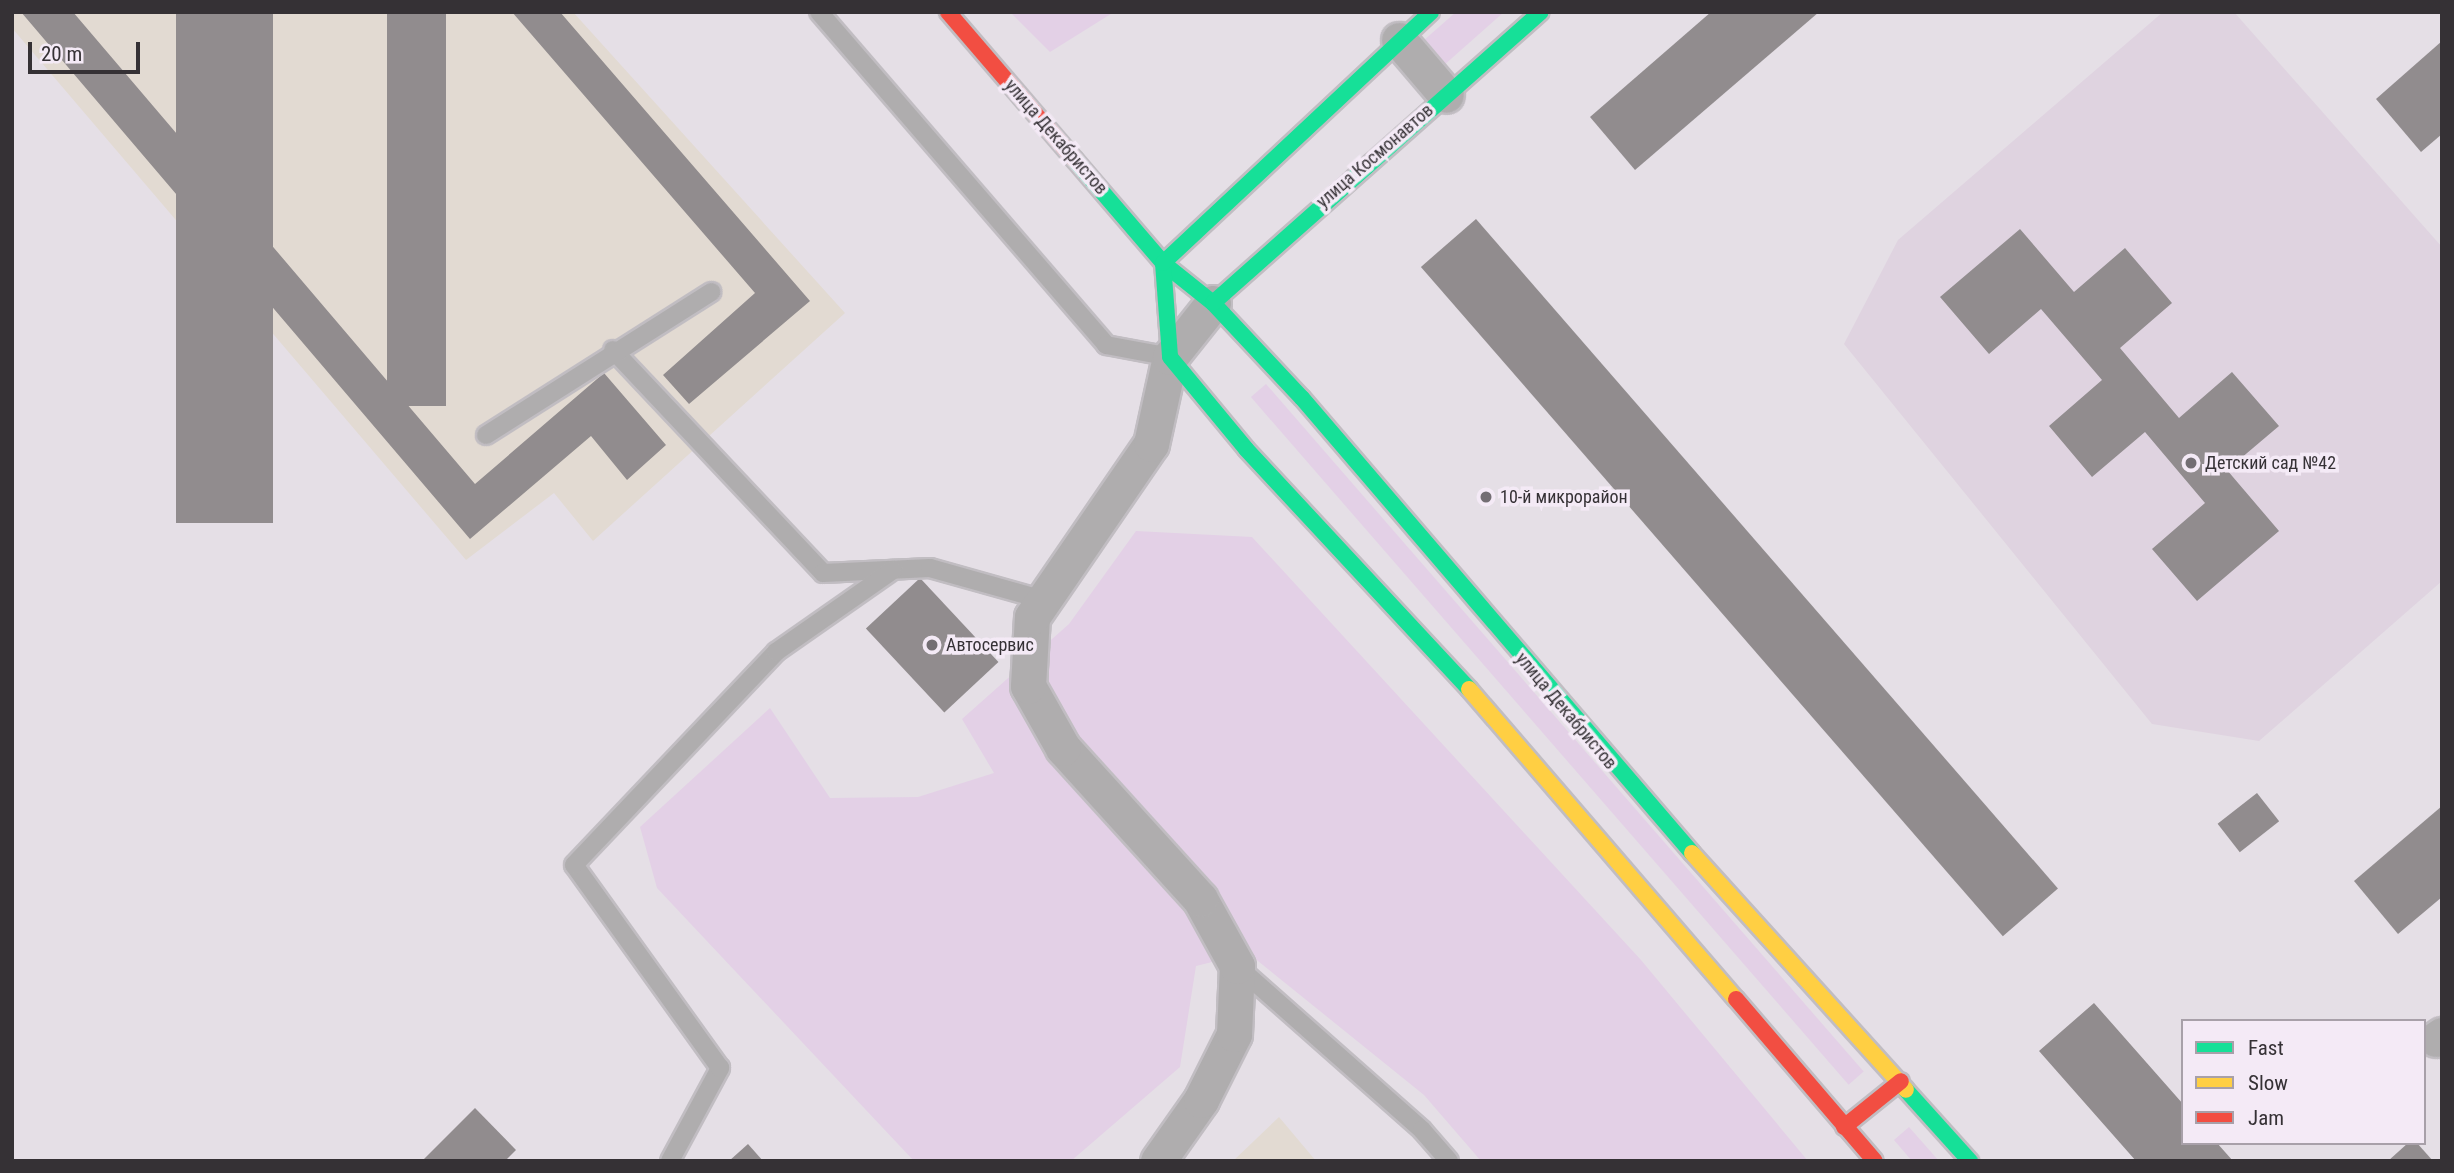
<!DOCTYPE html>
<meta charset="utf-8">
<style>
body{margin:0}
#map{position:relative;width:2454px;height:1173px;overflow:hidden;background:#e5dfe6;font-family:"Roboto Condensed",sans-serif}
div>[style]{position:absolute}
.industrial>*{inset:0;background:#e2dad2}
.built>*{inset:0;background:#dfd3e0}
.green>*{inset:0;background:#e3d0e6;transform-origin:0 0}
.building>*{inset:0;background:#918c8e;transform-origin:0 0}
.roads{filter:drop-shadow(2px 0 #c1bdc2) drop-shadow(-2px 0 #c1bdc2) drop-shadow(0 2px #c1bdc2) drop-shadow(0 -2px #c1bdc2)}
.lane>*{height:18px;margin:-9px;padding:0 9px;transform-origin:9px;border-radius:9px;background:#afadae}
.street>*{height:35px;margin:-17.5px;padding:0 17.5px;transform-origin:17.5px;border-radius:17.5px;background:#afadae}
.fast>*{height:16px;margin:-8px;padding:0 8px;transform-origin:8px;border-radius:8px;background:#16e098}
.slow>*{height:16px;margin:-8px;padding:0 8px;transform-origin:8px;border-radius:8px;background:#ffcf43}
.jam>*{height:16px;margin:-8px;padding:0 8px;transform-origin:8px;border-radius:8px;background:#f24e42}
.dots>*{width:19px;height:19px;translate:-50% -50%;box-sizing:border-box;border:4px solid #f4eaf6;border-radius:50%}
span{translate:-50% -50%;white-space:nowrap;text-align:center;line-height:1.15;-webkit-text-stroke:7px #f4eaf6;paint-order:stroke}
.street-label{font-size:18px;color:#353135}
.poi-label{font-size:18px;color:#353135}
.left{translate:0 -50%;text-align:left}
.frame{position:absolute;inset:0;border:14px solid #353135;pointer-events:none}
.legend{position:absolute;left:2181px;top:1019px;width:245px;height:126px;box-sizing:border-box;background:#f4eaf6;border:2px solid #a8a0a9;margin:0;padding:9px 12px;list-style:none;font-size:21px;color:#353135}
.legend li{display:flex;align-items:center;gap:14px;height:35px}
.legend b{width:35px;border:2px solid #a8a0a9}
.scale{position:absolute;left:28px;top:42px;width:112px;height:32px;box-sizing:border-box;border:4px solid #353135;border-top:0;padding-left:9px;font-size:21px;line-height:24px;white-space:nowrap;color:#353135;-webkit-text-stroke:5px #f4eaf6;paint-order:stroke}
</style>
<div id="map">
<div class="industrial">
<i style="clip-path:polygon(12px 12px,573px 12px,845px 313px,593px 541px,554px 493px,466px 560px,12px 28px)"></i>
<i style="clip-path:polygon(1279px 1117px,1316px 1161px,1233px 1161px)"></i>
</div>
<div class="built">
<i style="clip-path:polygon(2163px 12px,2234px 12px,2442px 247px,2442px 581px,2259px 741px,2152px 724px,1844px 344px,1898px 240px)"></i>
</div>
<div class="green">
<i style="clip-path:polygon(1010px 12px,1114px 12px,1050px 52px)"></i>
<i style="clip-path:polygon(1456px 12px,1504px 12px,1443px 66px,1423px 41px)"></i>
<i style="left:1266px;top:384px;width:911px;height:20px;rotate:49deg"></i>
<i style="clip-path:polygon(1136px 531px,1252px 537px,1641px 960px,1808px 1161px,1481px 1161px,1424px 1095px,1248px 953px,1196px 966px,1180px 1067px,1071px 1161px,914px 1161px,657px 888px,640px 827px,770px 708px,830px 798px,918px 797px,994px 773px,962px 719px,1069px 624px)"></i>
<i style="clip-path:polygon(1909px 1127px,1939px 1161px,1912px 1161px,1894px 1140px)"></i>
</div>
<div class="building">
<i style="clip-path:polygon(21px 12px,73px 12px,475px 484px,604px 373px,666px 445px,627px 480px,591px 436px,470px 539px)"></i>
<i style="left:176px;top:12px;width:97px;height:511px"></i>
<i style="left:387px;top:12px;width:59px;height:394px"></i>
<i style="clip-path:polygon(512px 12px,560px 12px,810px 301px,689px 404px,663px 375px,755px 293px)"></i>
<i style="clip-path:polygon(1711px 12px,1819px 12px,1635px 170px,1590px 117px)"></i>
<i style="clip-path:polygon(2442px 41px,2442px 134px,2421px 152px,2376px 99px)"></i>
<i style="left:1476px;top:219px;width:887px;height:73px;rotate:49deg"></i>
<i style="clip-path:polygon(2020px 229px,2074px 292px,2125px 248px,2172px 303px,2120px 348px,2179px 418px,2232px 372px,2279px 426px,2227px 470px,2279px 531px,2197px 601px,2152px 549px,2205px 503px,2145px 432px,2092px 477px,2049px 426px,2102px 380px,2041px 309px,1989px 354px,1940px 297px)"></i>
<i style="left:920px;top:578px;width:115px;height:74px;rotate:47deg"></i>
<i style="left:2257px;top:793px;width:36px;height:50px;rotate:52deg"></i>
<i style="clip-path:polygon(2442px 806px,2442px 897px,2398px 934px,2354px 881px)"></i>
<i style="clip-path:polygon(2094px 1003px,2183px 1104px,2183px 1143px,2217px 1143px,2233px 1161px,2136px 1161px,2039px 1051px)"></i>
<i style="clip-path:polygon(475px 1108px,516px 1150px,505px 1161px,422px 1161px)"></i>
<i style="clip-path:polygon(2408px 1143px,2417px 1143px,2433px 1161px,2388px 1161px)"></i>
<i style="clip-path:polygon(748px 1144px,763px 1161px,729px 1161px)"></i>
</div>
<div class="roads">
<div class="lane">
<i style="left:819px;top:12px;width:440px;rotate:49.2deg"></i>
<i style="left:1106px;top:345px;width:65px;rotate:10.6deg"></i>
<i style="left:613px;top:350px;width:306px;rotate:46.7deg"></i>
<i style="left:823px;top:573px;width:107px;rotate:-2.7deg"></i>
<i style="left:930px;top:568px;width:118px;rotate:15.7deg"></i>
<i style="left:486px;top:435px;width:267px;rotate:-32.4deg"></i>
<i style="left:1238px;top:967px;width:246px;rotate:41.5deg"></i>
<i style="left:1422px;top:1130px;width:41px;rotate:48.9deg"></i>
<i style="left:670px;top:1161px;width:106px;rotate:-61.7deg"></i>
<i style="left:720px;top:1068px;width:250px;rotate:-125.7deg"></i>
<i style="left:574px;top:865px;width:294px;rotate:-46.5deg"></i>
<i style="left:776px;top:652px;width:143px;rotate:-35deg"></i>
</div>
<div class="street">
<i style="left:1399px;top:40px;width:72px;rotate:49.5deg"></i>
<i style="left:2436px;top:1039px;width:7px;rotate:-34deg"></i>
<i style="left:1158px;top:1161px;width:75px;rotate:-54.8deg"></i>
<i style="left:1201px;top:1100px;width:74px;rotate:-63.4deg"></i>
<i style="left:1234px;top:1034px;width:68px;rotate:-87.5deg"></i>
<i style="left:1237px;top:966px;width:77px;rotate:-118.9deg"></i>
<i style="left:1200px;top:899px;width:204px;rotate:-132.2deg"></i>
<i style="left:1063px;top:748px;width:71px;rotate:-119.4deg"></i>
<i style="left:1028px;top:686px;width:69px;rotate:-86.7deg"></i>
<i style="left:1032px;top:617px;width:210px;rotate:-55.5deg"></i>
<i style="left:1151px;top:444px;width:89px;rotate:-77.7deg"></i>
<i style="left:1170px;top:357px;width:69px;rotate:-51.5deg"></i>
</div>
<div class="fast">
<i style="left:1074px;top:159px;width:137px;rotate:49.4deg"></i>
<i style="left:1163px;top:263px;width:64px;rotate:38.7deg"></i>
<i style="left:1213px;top:303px;width:130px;rotate:46.9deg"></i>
<i style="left:1302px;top:398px;width:599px;rotate:49.4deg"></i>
<i style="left:1163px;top:263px;width:94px;rotate:85.7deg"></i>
<i style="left:1170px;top:357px;width:119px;rotate:50.4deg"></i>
<i style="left:1246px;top:449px;width:328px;rotate:47.1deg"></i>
<i style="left:1163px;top:263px;width:367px;rotate:-43.1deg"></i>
<i style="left:1213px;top:303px;width:438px;rotate:-41.6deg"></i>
<i style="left:1906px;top:1090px;width:96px;rotate:48deg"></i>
</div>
<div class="slow">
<i style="left:1469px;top:689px;width:409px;rotate:49.3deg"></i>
<i style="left:1692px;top:853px;width:319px;rotate:47.9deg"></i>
</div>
<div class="jam">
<i style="left:948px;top:12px;width:194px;rotate:49.4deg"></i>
<i style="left:1736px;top:999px;width:213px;rotate:49.4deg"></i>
<i style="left:1844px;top:1127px;width:73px;rotate:-38.9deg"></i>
</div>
</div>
<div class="dots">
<i style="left:2191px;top:463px;background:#736e73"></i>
<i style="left:1486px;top:497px;background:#736e73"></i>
<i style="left:932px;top:645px;background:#736e73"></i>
</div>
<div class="street-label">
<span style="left:1056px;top:137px;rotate:49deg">улица Декабристов</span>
<span style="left:1375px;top:156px;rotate:-41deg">улица Космонавтов</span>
<span style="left:1566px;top:711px;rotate:50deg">улица Декабристов</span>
</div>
<div class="poi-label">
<span class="left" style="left:2205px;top:463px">Детский сад №42</span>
<span class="left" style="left:1500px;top:497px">10-й микрорайон</span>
<span class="left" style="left:946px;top:645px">Автосервис</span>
</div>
<div class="frame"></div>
<ul class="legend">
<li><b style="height:9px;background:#16e098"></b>Fast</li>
<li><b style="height:9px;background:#ffcf43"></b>Slow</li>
<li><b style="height:9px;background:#f24e42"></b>Jam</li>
</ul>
<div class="scale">20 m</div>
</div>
